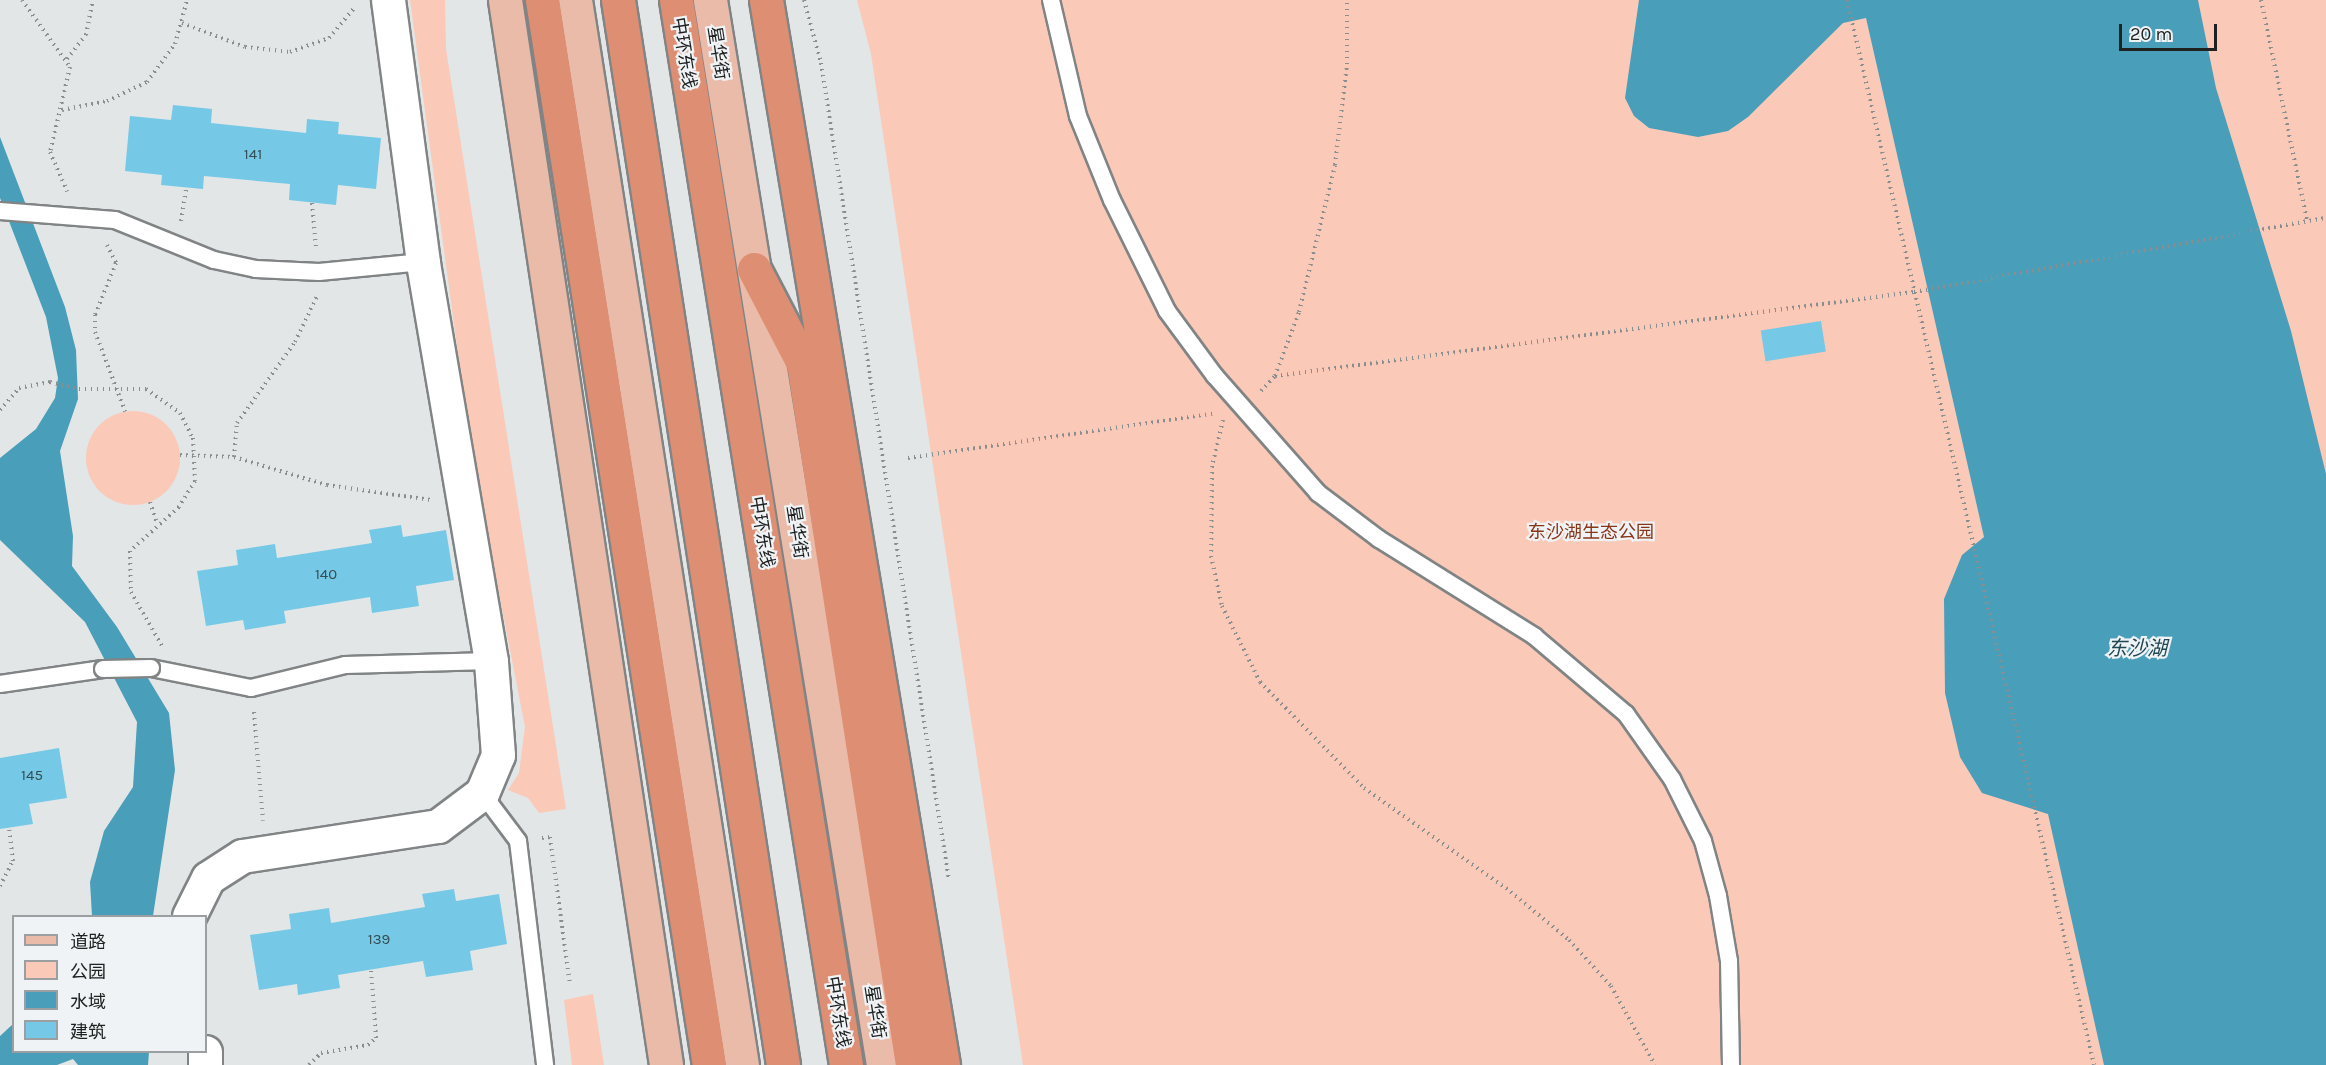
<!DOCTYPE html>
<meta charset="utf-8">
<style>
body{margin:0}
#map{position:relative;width:2326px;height:1065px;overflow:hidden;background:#e2e6e7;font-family:Karla,"Noto Sans SC",sans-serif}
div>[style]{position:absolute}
.green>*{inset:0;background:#fac9b8}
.round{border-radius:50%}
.water>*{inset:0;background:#499eba}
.building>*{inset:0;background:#75c9e6;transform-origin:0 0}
.path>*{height:4px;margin-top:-2px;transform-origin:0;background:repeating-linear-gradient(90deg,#8b8e8e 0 1.5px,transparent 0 6px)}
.roads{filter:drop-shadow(2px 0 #818485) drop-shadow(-2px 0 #818485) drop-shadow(0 2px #818485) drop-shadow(0 -2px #818485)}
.lane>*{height:16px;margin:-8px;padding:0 8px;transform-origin:8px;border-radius:8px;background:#fff}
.street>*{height:33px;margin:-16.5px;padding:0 16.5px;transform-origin:16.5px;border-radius:16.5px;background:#fff}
.primary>*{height:33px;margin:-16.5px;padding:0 16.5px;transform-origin:16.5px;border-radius:16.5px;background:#ebbbaa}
.highway>*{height:33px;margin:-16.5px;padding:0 16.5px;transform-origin:16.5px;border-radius:16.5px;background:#de8e72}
.path-bridge>*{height:4px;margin-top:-2px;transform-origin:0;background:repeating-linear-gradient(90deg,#8b8e8e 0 1.5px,transparent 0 6px)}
.bridges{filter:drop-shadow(2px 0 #818485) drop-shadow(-2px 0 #818485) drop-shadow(0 2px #818485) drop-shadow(0 -2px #818485)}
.lane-bridge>*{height:16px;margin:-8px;padding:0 8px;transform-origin:8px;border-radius:8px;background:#fff}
span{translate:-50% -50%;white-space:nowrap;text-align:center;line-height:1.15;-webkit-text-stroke:4.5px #eff3f5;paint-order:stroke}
.number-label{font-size:15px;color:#354c53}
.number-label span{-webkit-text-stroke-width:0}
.street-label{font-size:18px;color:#202222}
.park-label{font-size:18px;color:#893617}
.water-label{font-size:20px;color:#204754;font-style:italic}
.legend{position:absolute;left:12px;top:915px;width:195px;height:138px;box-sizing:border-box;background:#eff3f5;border:2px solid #9c9fa1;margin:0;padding:8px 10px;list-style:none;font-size:18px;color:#202222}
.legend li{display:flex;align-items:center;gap:12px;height:30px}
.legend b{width:30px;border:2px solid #9c9fa1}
.scale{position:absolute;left:2119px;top:24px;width:98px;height:27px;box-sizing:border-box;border:3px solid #202222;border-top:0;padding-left:8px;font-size:18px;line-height:21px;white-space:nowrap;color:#202222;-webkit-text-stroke:4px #eff3f5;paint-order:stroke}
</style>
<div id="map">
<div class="green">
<i style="clip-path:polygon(410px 0,445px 0,446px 49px,566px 809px,539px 813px,528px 798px,508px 790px,519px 773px,525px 727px,471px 449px)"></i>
<i style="clip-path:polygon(857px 0,2326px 0,2326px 1065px,1023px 1065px,871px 54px)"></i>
<i class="round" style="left:86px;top:411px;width:94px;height:94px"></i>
<i style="clip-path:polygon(593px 994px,604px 1065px,572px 1065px,564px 1000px)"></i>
</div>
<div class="water">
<i style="clip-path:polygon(1639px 0,2198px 0,2216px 88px,2291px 331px,2326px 474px,2326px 1065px,2104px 1065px,2048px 814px,1982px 793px,1960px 757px,1945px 693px,1944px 599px,1962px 555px,1984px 537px,1866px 18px,1843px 23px,1748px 117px,1728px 131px,1698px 137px,1649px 128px,1634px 116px,1625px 98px)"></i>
<i style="clip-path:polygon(0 137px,65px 307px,76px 350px,78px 399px,60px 451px,73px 536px,72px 566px,117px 627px,169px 713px,175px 770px,153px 916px,92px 916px,90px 882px,104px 831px,133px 787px,137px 722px,85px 622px,0 540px,0 458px,36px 429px,55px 398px,58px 378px,46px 317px,0 198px)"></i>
<i style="clip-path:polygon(13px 1024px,14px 1052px,149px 1052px,148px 1065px,78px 1065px,73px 1059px,57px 1065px,0 1065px,0 1036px)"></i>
</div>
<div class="building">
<i style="clip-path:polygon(173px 105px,212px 109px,211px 123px,306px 133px,307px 119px,339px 122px,338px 134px,381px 138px,376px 189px,338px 185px,336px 205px,289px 200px,290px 184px,204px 176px,203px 189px,161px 185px,162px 175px,125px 171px,130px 116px,171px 120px)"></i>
<i style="left:1821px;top:321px;width:31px;height:61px;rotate:81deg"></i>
<i style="clip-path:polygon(401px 525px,403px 537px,446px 530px,454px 580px,416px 586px,419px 606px,372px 613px,370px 597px,284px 611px,286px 623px,245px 630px,243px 620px,206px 626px,197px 571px,238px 565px,236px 550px,275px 544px,277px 558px,372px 543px,369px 530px)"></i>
<i style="clip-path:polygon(59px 748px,67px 798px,29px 804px,33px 824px,0 829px,0 758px)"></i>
<i style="clip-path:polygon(454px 889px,456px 901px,499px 894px,507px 944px,470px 951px,473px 970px,426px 977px,423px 961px,338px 975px,340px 988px,298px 995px,297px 984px,259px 990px,250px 935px,291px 929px,289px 914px,329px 908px,331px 923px,425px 907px,422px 894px)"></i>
</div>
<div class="path">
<i style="left:22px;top:0;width:82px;rotate:54.4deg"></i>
<i style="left:70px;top:67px;width:87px;rotate:103.2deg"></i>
<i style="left:50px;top:152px;width:43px;rotate:66.4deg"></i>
<i style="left:804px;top:0;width:65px;rotate:74.9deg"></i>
<i style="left:821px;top:63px;width:827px;rotate:81.1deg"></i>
<i style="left:1847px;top:0;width:1093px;rotate:76.94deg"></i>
<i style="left:2261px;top:0;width:226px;rotate:78.2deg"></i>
<i style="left:182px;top:23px;width:67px;rotate:20.9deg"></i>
<i style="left:245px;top:47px;width:45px;rotate:6.3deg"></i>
<i style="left:290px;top:52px;width:41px;rotate:-19.7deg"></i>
<i style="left:329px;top:38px;width:39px;rotate:-50deg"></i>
<i style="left:67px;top:59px;width:31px;rotate:-52deg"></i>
<i style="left:86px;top:35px;width:36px;rotate:-79deg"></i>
<i style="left:62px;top:110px;width:46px;rotate:-11.3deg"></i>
<i style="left:107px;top:101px;width:44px;rotate:-25.4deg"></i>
<i style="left:147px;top:82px;width:47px;rotate:-53.6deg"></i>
<i style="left:175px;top:44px;width:46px;rotate:-74.7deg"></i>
<i style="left:312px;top:203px;width:44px;rotate:84.8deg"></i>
<i style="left:181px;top:221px;width:33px;rotate:-81deg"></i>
<i style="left:107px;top:245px;width:20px;rotate:63deg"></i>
<i style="left:116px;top:263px;width:56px;rotate:112deg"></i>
<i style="left:95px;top:315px;width:17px;rotate:90deg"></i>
<i style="left:95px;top:332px;width:85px;rotate:69.2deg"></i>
<i style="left:1275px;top:376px;width:68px;rotate:-69.4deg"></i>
<i style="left:1299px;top:312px;width:151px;rotate:-76.2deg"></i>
<i style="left:1335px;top:165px;width:102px;rotate:-83.2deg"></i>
<i style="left:1347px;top:64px;width:64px;rotate:-90deg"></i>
<i style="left:79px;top:389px;width:67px"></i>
<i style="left:146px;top:389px;width:42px;rotate:35.2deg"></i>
<i style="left:180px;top:413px;width:28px;rotate:63deg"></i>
<i style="left:193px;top:438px;width:43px;rotate:87.3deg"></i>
<i style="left:195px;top:481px;width:31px;rotate:122deg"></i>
<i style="left:179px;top:507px;width:66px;rotate:138.1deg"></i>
<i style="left:130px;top:551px;width:41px;rotate:88.6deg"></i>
<i style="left:131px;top:592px;width:62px;rotate:60.1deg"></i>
<i style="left:1261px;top:391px;width:21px;rotate:-47deg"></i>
<i style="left:1275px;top:376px;width:644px;rotate:-7.49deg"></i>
<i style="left:1914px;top:292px;width:419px;rotate:-10.2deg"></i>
<i style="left:0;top:410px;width:29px;rotate:-49deg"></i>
<i style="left:19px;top:388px;width:32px;rotate:-11deg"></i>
<i style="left:1223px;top:420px;width:47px;rotate:103.4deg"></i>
<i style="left:1212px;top:466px;width:90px;rotate:90.6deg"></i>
<i style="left:1211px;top:556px;width:51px;rotate:77.6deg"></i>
<i style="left:1222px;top:606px;width:85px;rotate:63.4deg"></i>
<i style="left:1260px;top:682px;width:148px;rotate:45.5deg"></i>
<i style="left:1364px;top:788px;width:174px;rotate:35.2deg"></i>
<i style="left:1506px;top:888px;width:82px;rotate:39.5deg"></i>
<i style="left:1569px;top:940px;width:62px;rotate:47.6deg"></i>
<i style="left:1611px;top:986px;width:90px;rotate:60.9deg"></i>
<i style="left:180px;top:455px;width:54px;rotate:2.1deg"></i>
<i style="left:234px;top:457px;width:97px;rotate:16.8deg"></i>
<i style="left:327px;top:485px;width:105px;rotate:8.2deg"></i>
<i style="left:234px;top:457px;width:34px;rotate:-85deg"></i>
<i style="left:237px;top:423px;width:100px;rotate:-54.4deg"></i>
<i style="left:295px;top:342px;width:51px;rotate:-64.4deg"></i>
<i style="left:908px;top:458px;width:311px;rotate:-8.3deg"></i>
<i style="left:150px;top:502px;width:22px;rotate:72deg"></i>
<i style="left:254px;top:712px;width:109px;rotate:85.3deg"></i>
<i style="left:542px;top:838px;width:8px;rotate:-7deg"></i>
<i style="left:550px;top:837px;width:149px;rotate:82.3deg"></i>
<i style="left:0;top:886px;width:28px;rotate:-63deg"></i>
<i style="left:13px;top:861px;width:33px;rotate:-97deg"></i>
<i style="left:309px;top:1065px;width:17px;rotate:-45deg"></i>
<i style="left:321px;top:1053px;width:48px;rotate:-9.7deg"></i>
<i style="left:368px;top:1045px;width:11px;rotate:-41deg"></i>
<i style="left:376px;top:1038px;width:68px;rotate:-94.2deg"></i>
</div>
<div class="roads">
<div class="lane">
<i style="left:1051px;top:0;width:119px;rotate:76.9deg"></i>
<i style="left:1078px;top:116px;width:91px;rotate:68deg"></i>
<i style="left:1112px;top:200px;width:124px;rotate:63.6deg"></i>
<i style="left:1167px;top:311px;width:81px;rotate:53.6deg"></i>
<i style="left:1215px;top:376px;width:156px;rotate:48.6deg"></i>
<i style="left:1318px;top:493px;width:76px;rotate:37deg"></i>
<i style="left:1379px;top:539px;width:183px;rotate:32deg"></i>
<i style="left:1534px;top:636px;width:121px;rotate:40.3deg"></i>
<i style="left:1626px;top:714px;width:80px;rotate:54.7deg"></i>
<i style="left:1672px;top:779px;width:69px;rotate:63.4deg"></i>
<i style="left:1703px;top:841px;width:57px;rotate:74.7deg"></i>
<i style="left:1718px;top:896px;width:66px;rotate:80.4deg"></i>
<i style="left:1729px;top:961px;width:104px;rotate:88.9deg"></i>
<i style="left:0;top:211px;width:115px;rotate:4.5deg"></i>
<i style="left:115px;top:220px;width:107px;rotate:22deg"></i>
<i style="left:214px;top:260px;width:43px;rotate:12.1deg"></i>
<i style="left:256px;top:269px;width:63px;rotate:2.7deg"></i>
<i style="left:319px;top:272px;width:104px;rotate:-5.5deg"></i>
<i style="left:151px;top:668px;width:102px;rotate:11.3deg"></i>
<i style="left:251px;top:688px;width:97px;rotate:-13.7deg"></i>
<i style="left:345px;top:665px;width:146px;rotate:-1.6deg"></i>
<i style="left:0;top:684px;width:104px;rotate:-8.3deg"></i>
<i style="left:482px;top:793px;width:60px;rotate:53.1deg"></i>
<i style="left:518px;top:841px;width:226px;rotate:83.1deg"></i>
</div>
<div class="street">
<i style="left:189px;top:916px;width:42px;rotate:-63.4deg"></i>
<i style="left:208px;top:878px;width:40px;rotate:-32.9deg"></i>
<i style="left:242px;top:856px;width:198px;rotate:-8.7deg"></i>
<i style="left:438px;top:826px;width:55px;rotate:-36.9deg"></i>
<i style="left:482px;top:793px;width:41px;rotate:-67.2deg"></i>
<i style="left:498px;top:755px;width:94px;rotate:-94.3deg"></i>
<i style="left:491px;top:661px;width:405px;rotate:-99.7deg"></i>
<i style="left:423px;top:262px;width:264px;rotate:-97.6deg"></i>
<i style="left:205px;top:1052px;width:13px;rotate:90deg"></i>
</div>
<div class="primary">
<i style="left:505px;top:0;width:1077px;rotate:81.4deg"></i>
<i style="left:575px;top:0;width:1078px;rotate:81.09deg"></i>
<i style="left:710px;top:0;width:1079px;rotate:80.77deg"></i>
</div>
<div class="highway">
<i style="left:542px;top:0;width:1078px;rotate:81.09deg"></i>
<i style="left:618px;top:0;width:1078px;rotate:81.19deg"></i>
<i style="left:676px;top:0;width:1078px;rotate:80.93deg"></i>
<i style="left:766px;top:0;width:1080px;rotate:80.56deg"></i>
<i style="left:754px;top:269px;width:106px;rotate:62.5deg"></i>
<i style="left:803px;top:363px;width:710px;rotate:81.17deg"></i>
</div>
</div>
<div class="path-bridge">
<i style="left:50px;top:382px;width:30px;rotate:14deg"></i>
</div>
<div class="bridges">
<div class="lane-bridge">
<i style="left:103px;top:669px;width:48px;rotate:-1.2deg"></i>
</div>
</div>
<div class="number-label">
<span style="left:253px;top:155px">141</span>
<span style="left:326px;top:575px">140</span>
<span style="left:32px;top:776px">145</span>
<span style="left:379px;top:940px">139</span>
</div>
<div class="street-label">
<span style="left:684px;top:53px;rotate:81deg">中环东线</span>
<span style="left:718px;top:53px;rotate:81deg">星华街</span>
<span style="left:762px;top:532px;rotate:81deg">中环东线</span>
<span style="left:797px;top:532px;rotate:81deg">星华街</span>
<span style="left:838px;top:1012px;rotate:81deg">中环东线</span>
<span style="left:875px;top:1012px;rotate:81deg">星华街</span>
</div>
<div class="park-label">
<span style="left:1591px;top:532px">东沙湖生态公园</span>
</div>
<div class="water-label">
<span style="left:2137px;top:648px">东沙湖</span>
</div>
<ul class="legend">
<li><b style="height:8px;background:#ebbbaa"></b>道路</li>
<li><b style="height:16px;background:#fac9b8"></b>公园</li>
<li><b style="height:16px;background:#499eba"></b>水域</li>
<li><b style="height:16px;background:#75c9e6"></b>建筑</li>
</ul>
<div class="scale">20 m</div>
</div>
